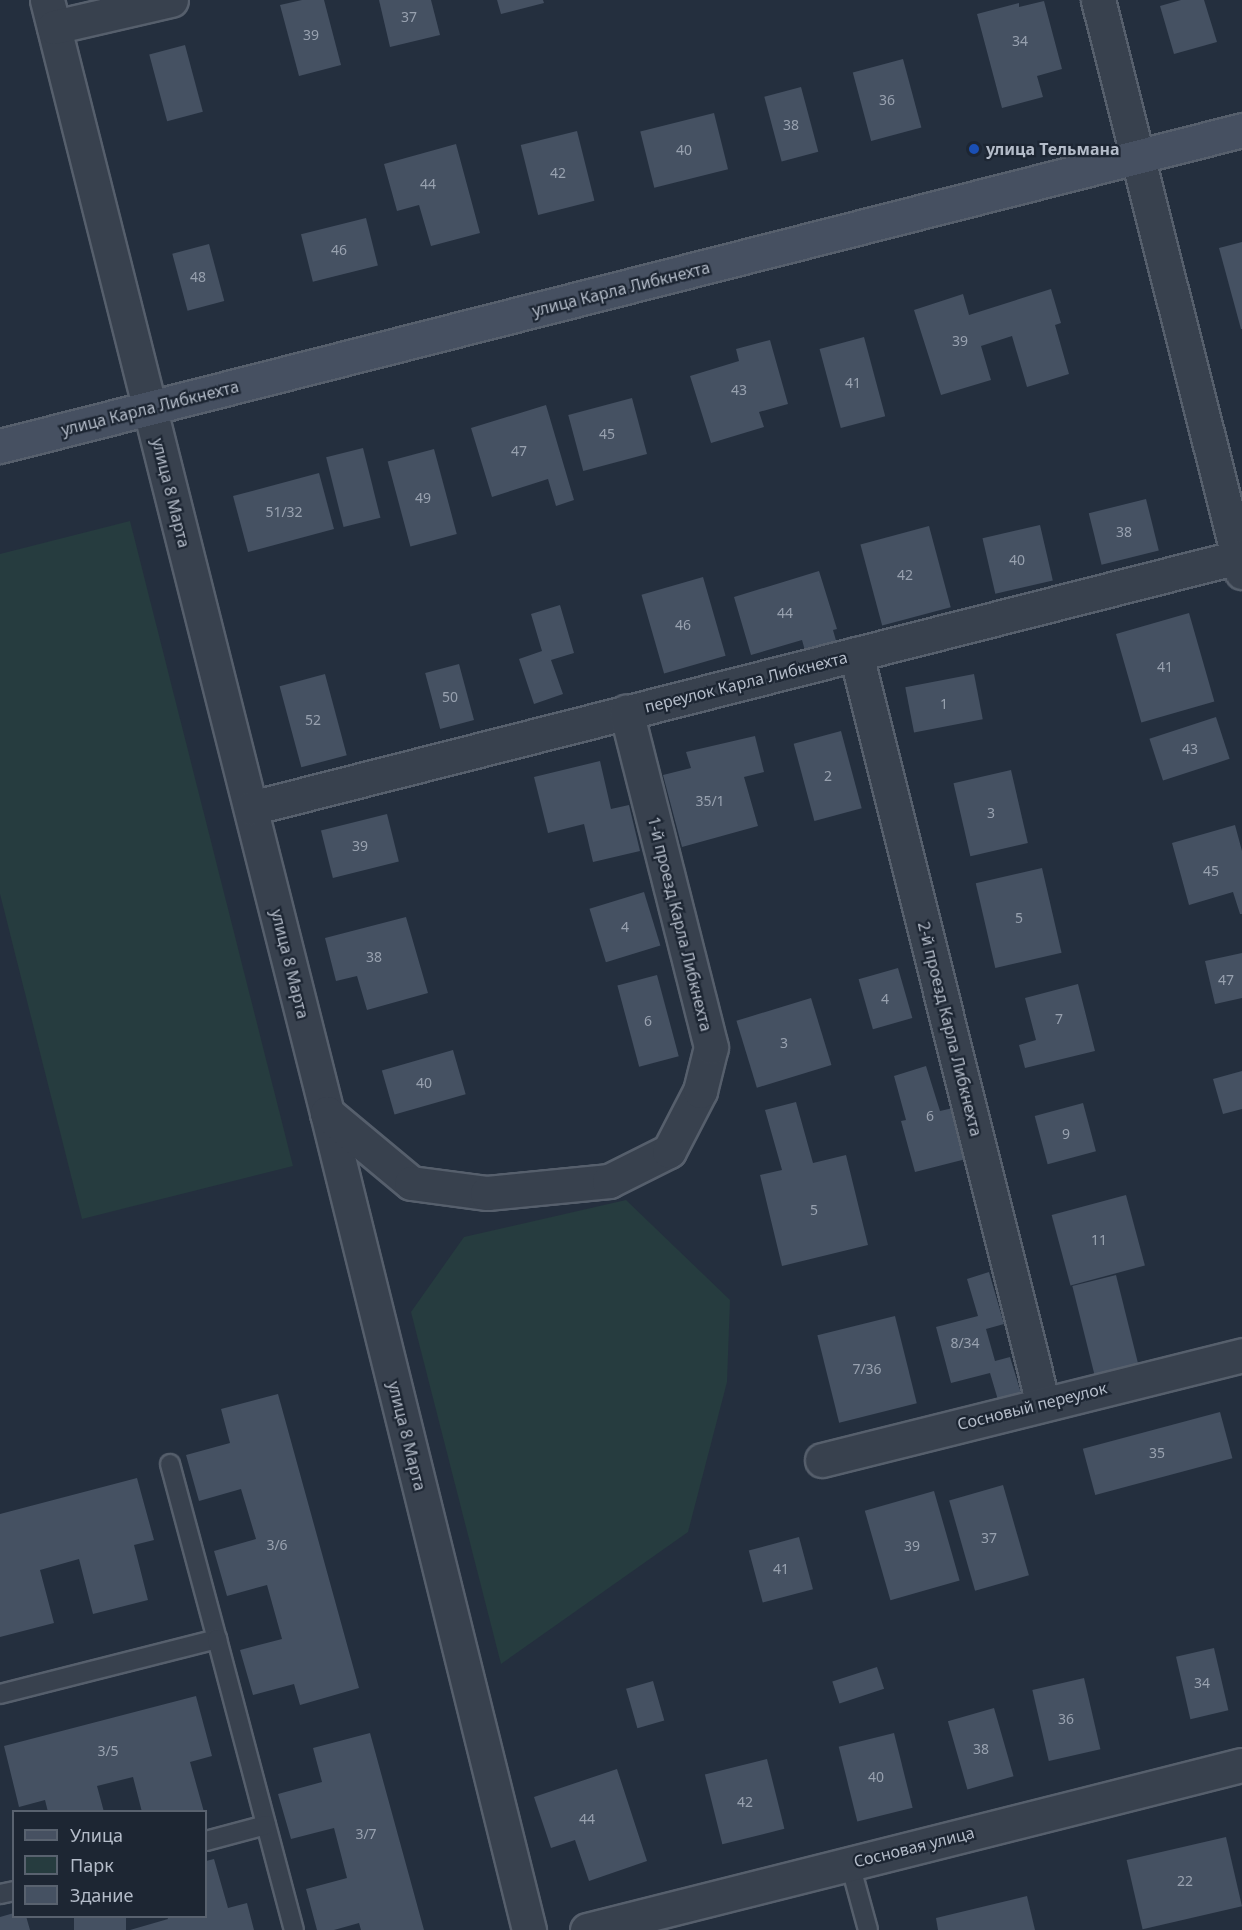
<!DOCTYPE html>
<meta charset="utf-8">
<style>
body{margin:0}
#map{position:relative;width:1242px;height:1930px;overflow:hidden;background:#242f3e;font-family:"Noto Sans",sans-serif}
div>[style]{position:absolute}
.green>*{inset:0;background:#263c3f}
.building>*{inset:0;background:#455162;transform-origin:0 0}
.roads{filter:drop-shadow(2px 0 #565f6c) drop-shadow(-2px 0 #565f6c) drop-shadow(0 2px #565f6c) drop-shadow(0 -2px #565f6c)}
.service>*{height:18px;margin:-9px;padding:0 9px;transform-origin:9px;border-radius:9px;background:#38414e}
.minor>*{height:33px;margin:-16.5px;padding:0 16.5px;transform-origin:16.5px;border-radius:16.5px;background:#38414e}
.secondary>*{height:33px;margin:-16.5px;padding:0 16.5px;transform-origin:16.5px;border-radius:16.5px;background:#465061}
.dots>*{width:16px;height:16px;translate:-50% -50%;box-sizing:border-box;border:3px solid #1d2633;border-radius:50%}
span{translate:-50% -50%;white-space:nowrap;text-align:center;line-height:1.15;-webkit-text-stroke:4.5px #1d2633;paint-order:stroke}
.number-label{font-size:14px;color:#98a1af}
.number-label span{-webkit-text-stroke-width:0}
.poi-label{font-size:16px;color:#b4bcc9;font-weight:700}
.left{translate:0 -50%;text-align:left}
.street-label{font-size:16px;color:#b4bcc9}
.legend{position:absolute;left:12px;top:1810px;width:195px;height:108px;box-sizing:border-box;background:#1d2633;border:2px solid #59626f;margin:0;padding:8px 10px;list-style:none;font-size:18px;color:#b4bcc9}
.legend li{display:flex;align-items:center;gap:12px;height:30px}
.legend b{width:30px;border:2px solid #59626f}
</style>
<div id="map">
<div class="green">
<i style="clip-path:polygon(130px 521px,293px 1166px,82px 1219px,0 894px,0 554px)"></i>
<i style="clip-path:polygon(626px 1200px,730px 1300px,727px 1382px,688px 1532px,501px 1664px,411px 1312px,464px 1237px)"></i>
</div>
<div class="building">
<i style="clip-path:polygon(302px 0,324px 0,341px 65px,299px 76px,280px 5px)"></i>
<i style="clip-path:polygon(379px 0,431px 0,440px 35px,390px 47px)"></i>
<i style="clip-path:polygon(497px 0,543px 0,544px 3px,501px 14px)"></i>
<i style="clip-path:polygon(1181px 0,1204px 0,1217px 42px,1174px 54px,1160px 6px)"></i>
<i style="clip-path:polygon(1044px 1px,1062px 69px,1037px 76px,1043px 97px,1002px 108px,977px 14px,1019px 3px,1019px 7px)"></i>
<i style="left:185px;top:45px;width:69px;height:37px;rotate:75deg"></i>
<i style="left:903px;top:59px;width:71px;height:52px;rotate:75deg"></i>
<i style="left:801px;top:87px;width:67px;height:38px;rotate:75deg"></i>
<i style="left:714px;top:113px;width:58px;height:76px;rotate:76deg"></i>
<i style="left:577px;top:131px;width:72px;height:58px;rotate:76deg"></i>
<i style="clip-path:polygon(456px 144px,480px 233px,431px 246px,419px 205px,397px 211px,384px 164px)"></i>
<i style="left:366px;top:218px;width:49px;height:67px;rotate:76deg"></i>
<i style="clip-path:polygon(1242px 242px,1242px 329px,1241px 329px,1219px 248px)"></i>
<i style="left:209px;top:244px;width:59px;height:38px;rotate:75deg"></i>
<i style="clip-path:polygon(1051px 289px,1061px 323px,1055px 325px,1069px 374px,1027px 387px,1012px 336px,981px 346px,991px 380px,941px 395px,914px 310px,963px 294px,969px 315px)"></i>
<i style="left:864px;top:337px;width:82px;height:46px;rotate:75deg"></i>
<i style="clip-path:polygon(770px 340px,788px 404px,759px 412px,764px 427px,711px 443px,690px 376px,739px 361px,736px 349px)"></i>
<i style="left:632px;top:398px;width:58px;height:66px;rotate:75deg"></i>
<i style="clip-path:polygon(546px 405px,574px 500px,556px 506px,548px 479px,492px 497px,471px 428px)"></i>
<i style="left:363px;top:448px;width:72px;height:38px;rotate:76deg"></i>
<i style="left:434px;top:449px;width:88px;height:48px;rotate:75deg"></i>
<i style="left:319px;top:473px;width:58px;height:89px;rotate:75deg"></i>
<i style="left:1146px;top:499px;width:53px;height:59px;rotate:76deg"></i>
<i style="left:1040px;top:525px;width:57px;height:59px;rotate:77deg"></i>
<i style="left:929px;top:526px;width:84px;height:71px;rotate:75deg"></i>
<i style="clip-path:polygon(819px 571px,837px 629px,833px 630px,839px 651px,808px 661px,802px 640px,751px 655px,734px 597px)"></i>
<i style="left:703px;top:577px;width:82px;height:64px;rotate:74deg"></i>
<i style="clip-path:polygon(560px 605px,574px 653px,551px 660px,563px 694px,534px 704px,519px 659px,542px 651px,531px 614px)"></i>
<i style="left:1189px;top:613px;width:92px;height:76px;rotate:74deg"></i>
<i style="left:459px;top:664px;width:58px;height:35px;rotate:75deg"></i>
<i style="left:325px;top:674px;width:84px;height:47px;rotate:75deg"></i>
<i style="left:974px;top:674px;width:46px;height:70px;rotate:79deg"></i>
<i style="left:1216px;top:717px;width:44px;height:70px;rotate:72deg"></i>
<i style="left:841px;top:731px;width:80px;height:49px;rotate:75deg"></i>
<i style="clip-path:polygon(755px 736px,764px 772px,744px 777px,758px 826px,682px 847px,663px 775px,691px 768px,686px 752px)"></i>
<i style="clip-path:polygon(600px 761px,611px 809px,629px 805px,640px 851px,593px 862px,584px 824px,548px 833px,534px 777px)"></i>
<i style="left:1011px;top:770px;width:75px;height:59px;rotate:77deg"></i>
<i style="left:387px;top:814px;width:49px;height:68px;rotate:76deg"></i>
<i style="clip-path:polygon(1235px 825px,1242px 851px,1242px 914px,1240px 914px,1233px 892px,1189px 905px,1172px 843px)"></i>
<i style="left:1042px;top:868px;width:87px;height:68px;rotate:77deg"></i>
<i style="left:644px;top:892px;width:56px;height:57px;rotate:73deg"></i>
<i style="clip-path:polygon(406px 917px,428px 993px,367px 1010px,357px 976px,336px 981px,325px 938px)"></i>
<i style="clip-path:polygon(1242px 953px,1242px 998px,1215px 1004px,1205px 961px)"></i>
<i style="left:898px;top:968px;width:52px;height:41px;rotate:74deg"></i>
<i style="left:657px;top:975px;width:84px;height:41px;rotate:75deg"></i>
<i style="clip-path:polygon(1078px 984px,1095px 1051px,1025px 1068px,1019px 1045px,1036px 1040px,1025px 998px)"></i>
<i style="left:811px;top:998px;width:70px;height:78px;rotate:73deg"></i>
<i style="left:453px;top:1050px;width:46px;height:74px;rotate:74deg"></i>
<i style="clip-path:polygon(926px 1066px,940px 1111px,953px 1108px,966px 1159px,915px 1172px,901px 1121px,906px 1120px,894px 1076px)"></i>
<i style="clip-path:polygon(1242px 1071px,1242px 1109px,1223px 1114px,1213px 1079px)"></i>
<i style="clip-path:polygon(796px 1102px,813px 1163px,846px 1155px,868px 1245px,782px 1266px,760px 1175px,782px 1170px,765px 1110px)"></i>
<i style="left:1083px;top:1103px;width:50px;height:50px;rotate:75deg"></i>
<i style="left:1126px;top:1195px;width:73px;height:77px;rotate:75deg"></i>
<i style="clip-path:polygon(989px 1272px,1004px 1324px,986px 1329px,995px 1361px,1010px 1357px,1021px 1393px,998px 1400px,990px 1373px,951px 1383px,936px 1327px,978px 1316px,967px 1279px)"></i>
<i style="left:1116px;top:1275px;width:96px;height:45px;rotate:76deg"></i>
<i style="left:895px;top:1316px;width:90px;height:80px;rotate:76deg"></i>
<i style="clip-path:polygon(278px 1394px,359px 1688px,300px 1705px,294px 1684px,253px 1695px,240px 1650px,282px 1639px,267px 1585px,227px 1596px,214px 1551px,256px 1539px,241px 1489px,199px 1501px,186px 1455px,230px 1443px,221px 1409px)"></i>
<i style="left:1220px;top:1412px;width:48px;height:142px;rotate:75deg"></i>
<i style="clip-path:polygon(137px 1478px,154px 1540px,134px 1545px,148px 1600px,93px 1614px,79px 1559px,40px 1570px,54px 1623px,0 1637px,0 1514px)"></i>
<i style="left:1003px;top:1485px;width:94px;height:56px;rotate:74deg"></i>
<i style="left:934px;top:1491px;width:93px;height:72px;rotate:74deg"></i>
<i style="left:799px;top:1537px;width:54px;height:52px;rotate:75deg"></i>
<i style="left:1214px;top:1648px;width:64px;height:39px;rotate:77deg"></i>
<i style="left:877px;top:1667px;width:23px;height:47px;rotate:72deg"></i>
<i style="left:1084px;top:1678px;width:73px;height:53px;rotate:77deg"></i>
<i style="left:653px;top:1681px;width:41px;height:28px;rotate:74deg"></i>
<i style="clip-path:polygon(196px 1696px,212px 1756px,190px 1762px,204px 1812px,142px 1812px,133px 1777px,97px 1786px,104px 1812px,48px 1812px,45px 1800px,19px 1807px,4px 1746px)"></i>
<i style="left:994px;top:1708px;width:71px;height:48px;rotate:74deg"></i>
<i style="clip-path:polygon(370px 1733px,424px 1930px,361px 1930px,359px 1923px,334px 1930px,317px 1930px,306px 1889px,347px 1878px,334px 1828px,291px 1839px,278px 1794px,322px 1782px,313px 1748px)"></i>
<i style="left:894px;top:1733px;width:77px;height:57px;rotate:76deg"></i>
<i style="left:767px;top:1759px;width:72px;height:64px;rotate:76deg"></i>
<i style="clip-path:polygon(617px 1769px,647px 1861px,589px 1881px,575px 1840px,551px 1848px,534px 1797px)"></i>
<i style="left:1226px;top:1837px;width:71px;height:102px;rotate:77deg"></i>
<i style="clip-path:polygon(214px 1859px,228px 1908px,247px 1903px,254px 1930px,130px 1930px,168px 1919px,167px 1916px,206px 1916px,206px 1861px)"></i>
<i style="clip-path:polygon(1027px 1896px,1035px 1930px,938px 1930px,936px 1918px)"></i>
<i style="clip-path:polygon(14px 1913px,14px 1916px,26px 1916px,30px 1930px,0 1930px,0 1917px)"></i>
<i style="left:74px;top:1916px;width:52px;height:14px"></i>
</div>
<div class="roads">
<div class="service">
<i style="left:170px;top:1464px;width:181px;rotate:75deg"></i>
<i style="left:0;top:1694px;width:224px;rotate:-14.2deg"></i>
<i style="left:217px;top:1639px;width:301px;rotate:75.2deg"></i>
<i style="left:206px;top:1841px;width:62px;rotate:-14.9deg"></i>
<i style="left:850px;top:1864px;width:68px;rotate:74.7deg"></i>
<i style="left:0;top:1894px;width:14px;rotate:-12deg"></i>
</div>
<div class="minor">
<i style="left:47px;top:0;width:1148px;rotate:75.88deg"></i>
<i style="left:327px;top:1113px;width:842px;rotate:76.11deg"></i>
<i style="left:1098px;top:0;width:590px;rotate:75.87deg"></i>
<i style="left:54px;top:27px;width:120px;rotate:-13deg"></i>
<i style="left:856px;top:654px;width:773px;rotate:76deg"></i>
<i style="left:251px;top:808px;width:1023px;rotate:-14.27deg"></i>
<i style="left:327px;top:1113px;width:109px;rotate:39.8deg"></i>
<i style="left:411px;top:1183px;width:77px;rotate:7.5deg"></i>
<i style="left:487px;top:1193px;width:123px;rotate:-5.6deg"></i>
<i style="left:609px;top:1181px;width:67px;rotate:-26.6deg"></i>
<i style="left:669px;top:1151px;width:68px;rotate:-62.7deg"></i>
<i style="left:700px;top:1091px;width:45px;rotate:-76deg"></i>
<i style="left:711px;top:1047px;width:346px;rotate:-104.2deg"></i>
<i style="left:822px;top:1460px;width:433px;rotate:-14deg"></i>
<i style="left:587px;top:1930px;width:675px;rotate:-14.14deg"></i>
</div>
<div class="secondary">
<i style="left:0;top:446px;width:1282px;rotate:-14.27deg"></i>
</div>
</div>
<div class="dots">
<i style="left:974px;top:149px;background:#1a4fb4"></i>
</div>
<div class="number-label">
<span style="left:409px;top:17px">37</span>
<span style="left:311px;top:35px">39</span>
<span style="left:1020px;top:41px">34</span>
<span style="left:887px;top:100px">36</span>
<span style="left:791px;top:125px">38</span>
<span style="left:684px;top:150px">40</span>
<span style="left:558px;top:173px">42</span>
<span style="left:428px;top:184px">44</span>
<span style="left:339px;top:250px">46</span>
<span style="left:198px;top:277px">48</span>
<span style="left:960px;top:341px">39</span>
<span style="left:853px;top:383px">41</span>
<span style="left:739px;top:390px">43</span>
<span style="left:607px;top:434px">45</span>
<span style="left:519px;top:451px">47</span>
<span style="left:423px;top:498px">49</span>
<span style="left:284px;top:512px">51/32</span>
<span style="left:1124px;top:532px">38</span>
<span style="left:1017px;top:560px">40</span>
<span style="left:905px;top:575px">42</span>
<span style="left:785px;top:613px">44</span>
<span style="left:683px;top:625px">46</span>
<span style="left:1165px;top:667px">41</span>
<span style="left:450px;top:697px">50</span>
<span style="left:944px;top:704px">1</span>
<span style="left:313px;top:720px">52</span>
<span style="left:1190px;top:749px">43</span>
<span style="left:828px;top:776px">2</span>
<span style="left:710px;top:801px">35/1</span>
<span style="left:991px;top:813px">3</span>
<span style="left:360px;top:846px">39</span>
<span style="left:1211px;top:871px">45</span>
<span style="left:1019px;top:918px">5</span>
<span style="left:625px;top:927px">4</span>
<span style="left:374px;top:957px">38</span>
<span style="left:1226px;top:980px">47</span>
<span style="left:885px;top:999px">4</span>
<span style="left:1059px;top:1019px">7</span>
<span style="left:648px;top:1021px">6</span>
<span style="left:784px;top:1043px">3</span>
<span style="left:424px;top:1083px">40</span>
<span style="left:930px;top:1116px">6</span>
<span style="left:1066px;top:1134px">9</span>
<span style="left:814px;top:1210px">5</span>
<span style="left:1099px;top:1240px">11</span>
<span style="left:965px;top:1343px">8/34</span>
<span style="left:867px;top:1369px">7/36</span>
<span style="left:1157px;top:1453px">35</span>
<span style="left:989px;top:1538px">37</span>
<span style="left:277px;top:1545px">3/6</span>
<span style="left:912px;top:1546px">39</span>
<span style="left:781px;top:1569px">41</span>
<span style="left:1202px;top:1683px">34</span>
<span style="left:1066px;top:1719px">36</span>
<span style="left:981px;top:1749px">38</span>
<span style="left:108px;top:1751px">3/5</span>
<span style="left:876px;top:1777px">40</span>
<span style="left:745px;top:1802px">42</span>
<span style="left:587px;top:1819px">44</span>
<span style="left:366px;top:1834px">3/7</span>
<span style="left:1185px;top:1881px">22</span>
</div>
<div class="poi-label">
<span class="left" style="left:986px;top:149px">улица Тельмана</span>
</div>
<div class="street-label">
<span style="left:621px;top:289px;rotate:-14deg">улица Карла Либкнехта</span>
<span style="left:150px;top:408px;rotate:-14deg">улица Карла Либкнехта</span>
<span style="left:171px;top:493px;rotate:76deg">улица 8 Марта</span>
<span style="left:746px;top:682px;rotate:-14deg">переулок Карла Либкнехта</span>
<span style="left:680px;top:924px;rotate:76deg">1-й проезд Карла Либкнехта</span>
<span style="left:290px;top:964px;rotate:76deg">улица 8 Марта</span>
<span style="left:950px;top:1029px;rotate:76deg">2-й проезд Карла Либкнехта</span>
<span style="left:1032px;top:1406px;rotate:-14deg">Сосновый переулок</span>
<span style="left:407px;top:1436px;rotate:76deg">улица 8 Марта</span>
<span style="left:914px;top:1847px;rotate:-14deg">Сосновая улица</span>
</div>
<ul class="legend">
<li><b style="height:8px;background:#465061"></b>Улица</li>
<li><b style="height:16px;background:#263c3f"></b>Парк</li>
<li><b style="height:16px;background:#455162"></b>Здание</li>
</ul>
</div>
